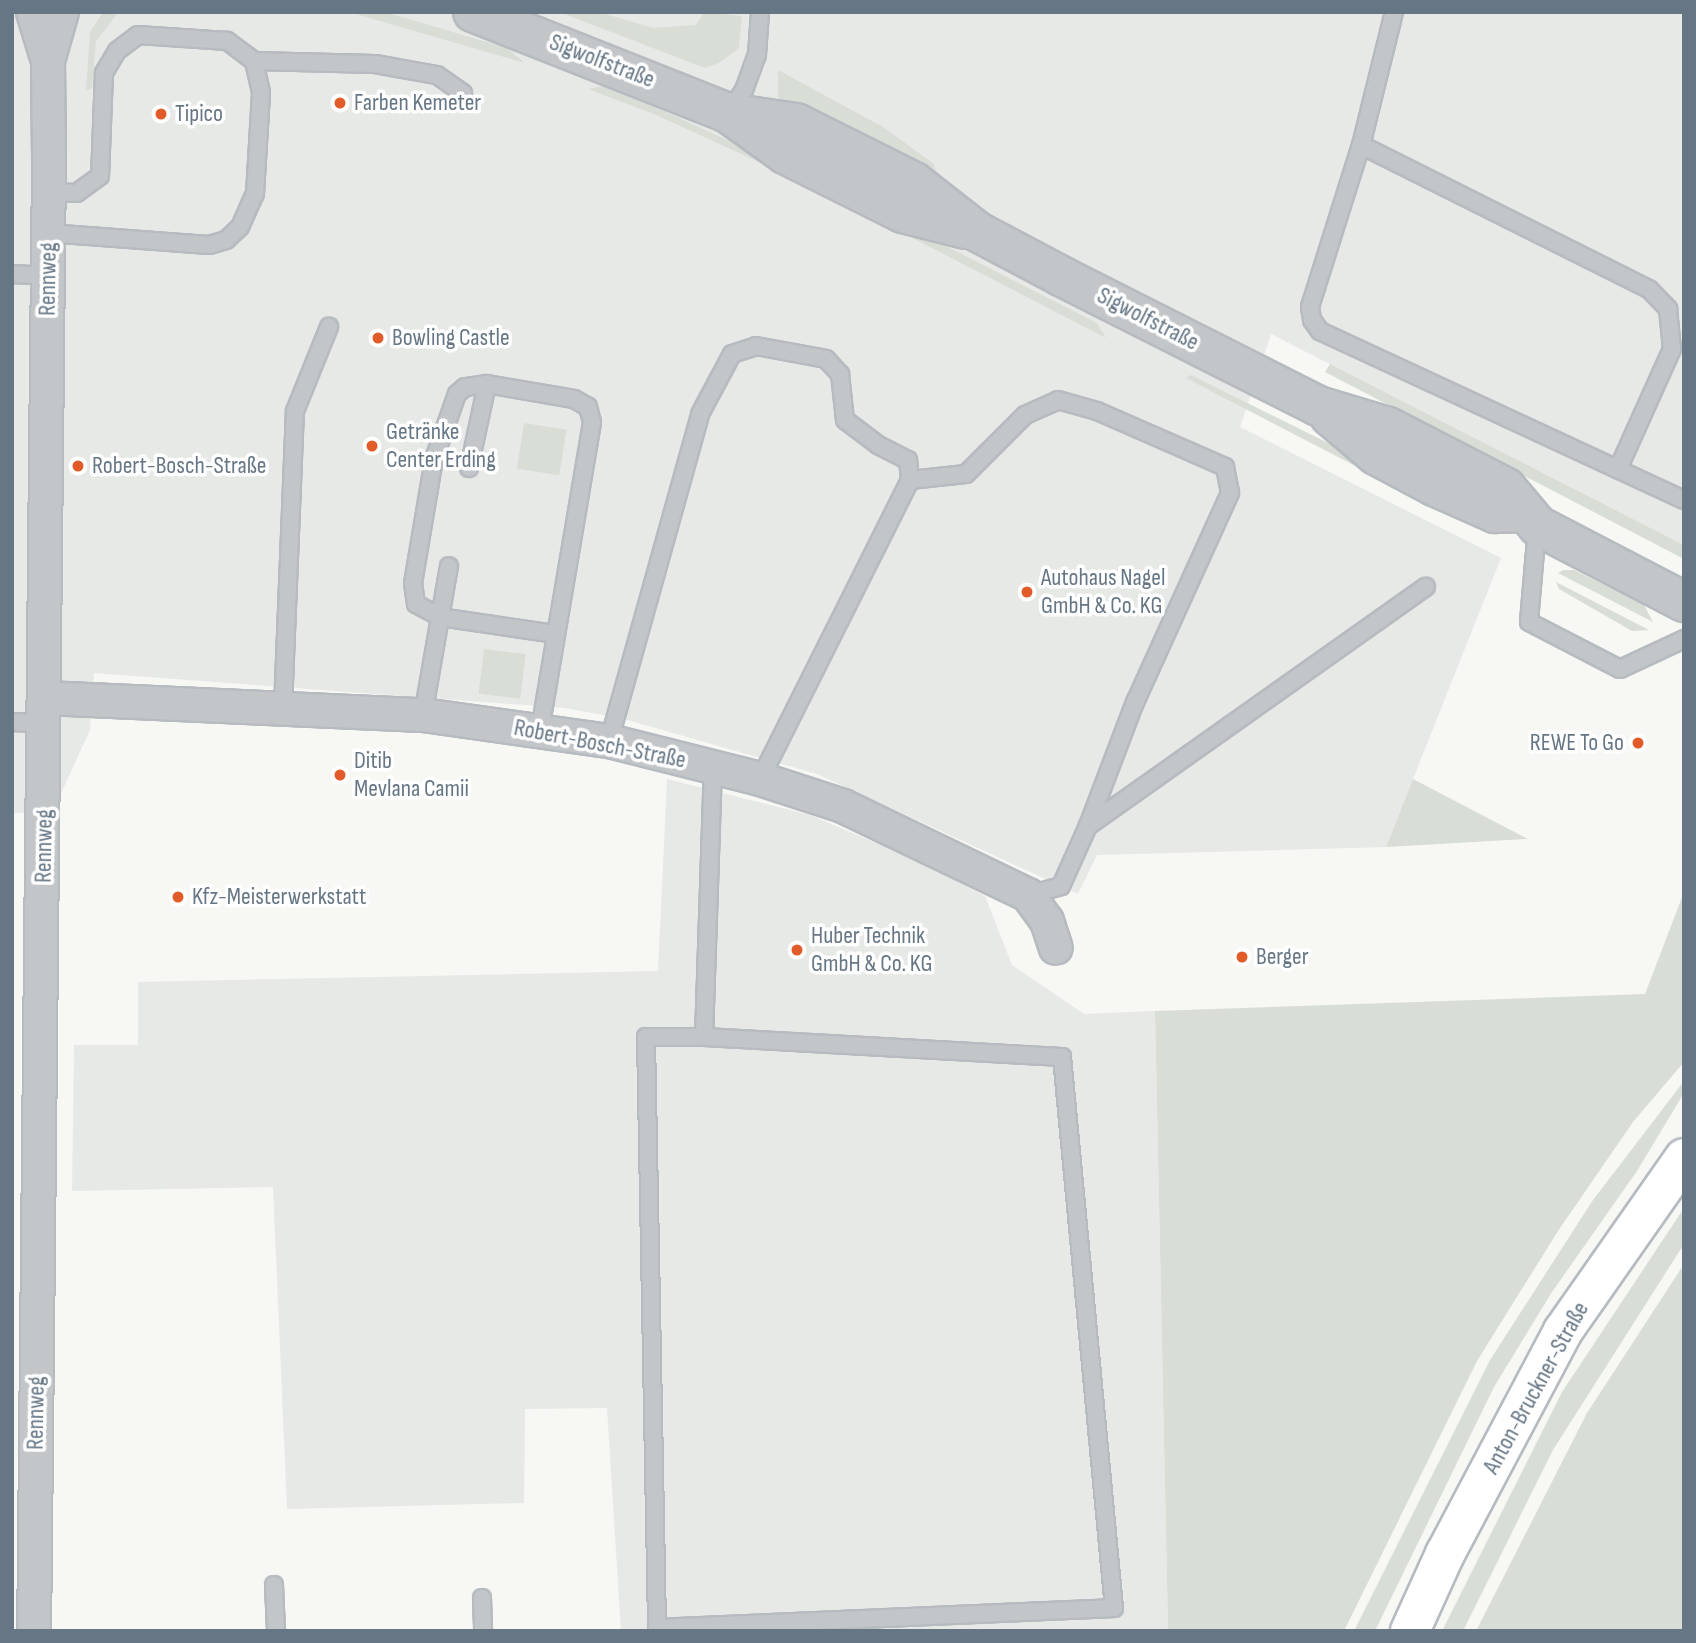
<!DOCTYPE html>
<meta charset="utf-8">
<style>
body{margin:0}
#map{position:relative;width:1696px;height:1643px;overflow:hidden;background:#f7f7f4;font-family:"Sofia Sans Condensed",sans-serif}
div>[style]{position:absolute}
.built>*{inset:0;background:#e7e9e7}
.green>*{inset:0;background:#d8ded5;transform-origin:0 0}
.roads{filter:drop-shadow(2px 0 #b6bbc0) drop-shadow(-2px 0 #b6bbc0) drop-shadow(0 2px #b6bbc0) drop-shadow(0 -2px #b6bbc0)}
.service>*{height:16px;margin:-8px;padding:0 8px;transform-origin:8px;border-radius:8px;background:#c2c6c9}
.minor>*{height:32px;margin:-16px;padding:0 16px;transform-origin:16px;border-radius:16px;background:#c2c6c9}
.tertiary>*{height:38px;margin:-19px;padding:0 19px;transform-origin:19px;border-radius:19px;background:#c2c6c9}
.secondary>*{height:38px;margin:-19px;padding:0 19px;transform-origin:19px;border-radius:19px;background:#fff}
.dots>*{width:19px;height:19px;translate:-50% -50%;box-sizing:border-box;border:4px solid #fff;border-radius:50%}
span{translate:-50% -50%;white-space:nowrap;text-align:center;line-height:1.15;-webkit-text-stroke:7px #fff;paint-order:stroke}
.street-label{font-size:24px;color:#667685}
.poi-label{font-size:24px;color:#667685}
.left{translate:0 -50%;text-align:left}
.right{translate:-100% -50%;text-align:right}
.frame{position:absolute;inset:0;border:14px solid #667685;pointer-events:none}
</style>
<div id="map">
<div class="built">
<i style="clip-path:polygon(12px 12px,1684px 12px,1684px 545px,1271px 334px,1240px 427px,1501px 558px,1386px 847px,1097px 855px,1078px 894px,817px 774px,624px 719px,565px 708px,94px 673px,90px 730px,52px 813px,12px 813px)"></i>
<i style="clip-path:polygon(667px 779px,810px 815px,907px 856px,985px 896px,1012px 965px,1084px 1014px,1155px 1011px,1168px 1631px,621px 1631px,607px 1408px,525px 1409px,524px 1503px,287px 1509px,273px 1187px,72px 1191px,74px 1045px,138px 1045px,138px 982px,658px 971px)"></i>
</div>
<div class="green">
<i style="clip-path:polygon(103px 12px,119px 12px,96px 41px,92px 88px,86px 91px,90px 32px)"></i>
<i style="clip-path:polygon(349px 12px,385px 12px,507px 48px,525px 63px)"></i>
<i style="clip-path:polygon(559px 12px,599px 12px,653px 28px,696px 25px,704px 12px,742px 16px,739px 48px,719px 63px,705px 68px)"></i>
<i style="clip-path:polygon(778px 70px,883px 127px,934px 164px,937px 177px,778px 98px)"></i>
<i style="clip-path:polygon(603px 86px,659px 109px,826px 185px,822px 191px,656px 115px,588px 89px)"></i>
<i style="clip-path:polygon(844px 194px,1097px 323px,1106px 338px,841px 201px)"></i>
<i style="clip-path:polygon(1330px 364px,1684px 545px,1684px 559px,1325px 372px)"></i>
<i style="clip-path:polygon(1191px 375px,1419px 488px,1415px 497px,1186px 378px)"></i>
<i style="left:524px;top:423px;width:43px;height:46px;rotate:9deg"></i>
<i style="clip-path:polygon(1563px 570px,1574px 570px,1644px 605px,1653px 622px,1558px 573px)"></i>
<i style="clip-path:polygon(1556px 582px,1649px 630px,1632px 631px,1559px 589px)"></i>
<i style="left:484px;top:649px;width:42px;height:45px;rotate:7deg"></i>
<i style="clip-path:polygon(1413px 779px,1528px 839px,1386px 847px)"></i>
<i style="clip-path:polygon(1684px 892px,1684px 1062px,1633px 1122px,1558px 1231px,1477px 1361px,1344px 1631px,1168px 1631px,1155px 1011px,1645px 994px)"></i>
<i style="clip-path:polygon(1684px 1081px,1684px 1093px,1637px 1171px,1552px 1292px,1494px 1387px,1375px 1631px,1354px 1631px,1490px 1360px,1593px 1200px)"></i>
<i style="clip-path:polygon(1684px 1208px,1684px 1244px,1553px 1450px,1463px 1631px,1442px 1631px,1562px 1392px)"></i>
<i style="clip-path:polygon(1684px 1264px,1684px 1631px,1476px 1631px,1587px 1413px)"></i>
</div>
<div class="roads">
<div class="service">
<i style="left:1394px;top:12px;width:137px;rotate:103.9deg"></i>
<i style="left:1361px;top:145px;width:170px;rotate:107.5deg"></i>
<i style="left:1310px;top:307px;width:13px;rotate:81deg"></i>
<i style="left:1312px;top:320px;width:14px;rotate:54deg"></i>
<i style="left:1320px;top:331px;width:401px;rotate:24.9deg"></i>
<i style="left:254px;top:61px;width:121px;rotate:1.4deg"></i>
<i style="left:375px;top:64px;width:63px;rotate:10.1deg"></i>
<i style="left:437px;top:75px;width:32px;rotate:35deg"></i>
<i style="left:730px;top:111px;width:25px;rotate:-56deg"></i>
<i style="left:744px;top:90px;width:37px;rotate:-70deg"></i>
<i style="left:757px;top:55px;width:43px;rotate:-86deg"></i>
<i style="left:1361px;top:145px;width:322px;rotate:26.6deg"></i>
<i style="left:1649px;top:289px;width:28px;rotate:46deg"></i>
<i style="left:1668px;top:309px;width:40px;rotate:84.3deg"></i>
<i style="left:1672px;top:349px;width:132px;rotate:114.2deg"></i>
<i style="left:48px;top:233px;width:161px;rotate:4.3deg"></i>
<i style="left:209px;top:245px;width:18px;rotate:-16deg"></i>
<i style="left:226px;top:240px;width:19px;rotate:-43deg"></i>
<i style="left:240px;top:227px;width:36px;rotate:-66deg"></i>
<i style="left:255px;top:194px;width:102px;rotate:-86.6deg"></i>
<i style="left:261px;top:92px;width:32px;rotate:-103deg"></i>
<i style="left:254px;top:61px;width:34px;rotate:-143deg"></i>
<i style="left:227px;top:41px;width:89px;rotate:-176.1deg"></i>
<i style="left:138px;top:35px;width:26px;rotate:143deg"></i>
<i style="left:117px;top:51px;width:26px;rotate:121deg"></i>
<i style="left:104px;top:73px;width:103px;rotate:92.2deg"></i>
<i style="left:100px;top:176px;width:29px;rotate:144deg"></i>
<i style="left:77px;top:193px;width:28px;rotate:-178deg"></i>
<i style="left:12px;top:274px;width:35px;rotate:3deg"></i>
<i style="left:469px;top:468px;width:86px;rotate:-77.9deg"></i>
<i style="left:910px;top:480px;width:56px;rotate:-6.1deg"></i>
<i style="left:966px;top:474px;width:83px;rotate:-45deg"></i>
<i style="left:1025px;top:415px;width:36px;rotate:-24deg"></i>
<i style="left:1058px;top:400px;width:41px;rotate:15.8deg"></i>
<i style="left:1097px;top:411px;width:140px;rotate:23.6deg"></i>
<i style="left:1225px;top:467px;width:26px;rotate:79deg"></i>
<i style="left:1230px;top:493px;width:230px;rotate:114.4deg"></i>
<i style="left:1135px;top:702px;width:133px;rotate:110.8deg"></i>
<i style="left:1537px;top:528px;width:94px;rotate:94.9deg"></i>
<i style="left:1529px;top:622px;width:102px;rotate:27.3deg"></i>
<i style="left:1620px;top:669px;width:71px;rotate:-25.1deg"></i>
<i style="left:283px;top:708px;width:297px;rotate:-87.7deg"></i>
<i style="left:295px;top:411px;width:91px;rotate:-68deg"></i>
<i style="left:423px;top:715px;width:151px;rotate:-80.1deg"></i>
<i style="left:12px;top:722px;width:33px;rotate:2deg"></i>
<i style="left:540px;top:730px;width:312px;rotate:-80.4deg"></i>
<i style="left:592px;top:422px;width:16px;rotate:-105deg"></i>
<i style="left:588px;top:407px;width:16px;rotate:-150deg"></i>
<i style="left:574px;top:399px;width:88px;rotate:-170.2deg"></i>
<i style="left:487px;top:384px;width:22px;rotate:172deg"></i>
<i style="left:465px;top:387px;width:11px;rotate:139deg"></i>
<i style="left:457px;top:394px;width:69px;rotate:109.5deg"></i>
<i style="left:434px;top:459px;width:126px;rotate:99.6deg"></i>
<i style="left:413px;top:583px;width:21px;rotate:82deg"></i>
<i style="left:416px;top:604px;width:27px;rotate:28deg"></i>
<i style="left:440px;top:617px;width:116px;rotate:8.4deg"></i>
<i style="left:609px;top:741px;width:339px;rotate:-74.4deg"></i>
<i style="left:700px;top:414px;width:68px;rotate:-61.9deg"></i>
<i style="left:732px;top:354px;width:25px;rotate:-18deg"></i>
<i style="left:756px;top:346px;width:71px;rotate:10.5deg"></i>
<i style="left:826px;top:359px;width:21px;rotate:47deg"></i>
<i style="left:840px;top:374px;width:46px;rotate:83.8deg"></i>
<i style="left:845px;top:420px;width:41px;rotate:37.1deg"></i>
<i style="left:878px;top:445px;width:34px;rotate:27deg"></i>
<i style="left:908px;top:460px;width:20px;rotate:84deg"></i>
<i style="left:910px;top:480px;width:335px;rotate:116.6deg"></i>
<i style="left:1028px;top:895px;width:34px;rotate:-15deg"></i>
<i style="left:1061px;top:886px;width:66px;rotate:-65.8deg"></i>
<i style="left:1088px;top:826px;width:414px;rotate:-35.3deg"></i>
<i style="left:704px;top:1037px;width:58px;rotate:180deg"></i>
<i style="left:646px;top:1037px;width:591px;rotate:88.93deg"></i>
<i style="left:657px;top:1628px;width:457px;rotate:-2.5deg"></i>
<i style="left:1114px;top:1608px;width:553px;rotate:-95.39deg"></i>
<i style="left:1062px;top:1057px;width:359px;rotate:-176.8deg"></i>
<i style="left:704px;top:1037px;width:270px;rotate:-88.1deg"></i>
<i style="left:274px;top:1585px;width:46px;rotate:87.5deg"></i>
<i style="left:482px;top:1598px;width:33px;rotate:88deg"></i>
</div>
<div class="minor">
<i style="left:33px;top:12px;width:51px;rotate:73deg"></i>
<i style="left:48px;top:61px;width:99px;rotate:89.4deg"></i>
<i style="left:49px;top:160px;width:1471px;rotate:90.58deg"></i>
<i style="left:48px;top:61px;width:51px;rotate:-74.1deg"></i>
<i style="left:45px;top:698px;width:378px;rotate:2.6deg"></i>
<i style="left:423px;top:715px;width:188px;rotate:8deg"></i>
<i style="left:609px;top:741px;width:156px;rotate:14.1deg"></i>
<i style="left:760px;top:779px;width:87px;rotate:18deg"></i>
<i style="left:843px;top:806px;width:205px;rotate:25.7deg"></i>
<i style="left:1028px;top:895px;width:32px;rotate:54deg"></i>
<i style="left:1047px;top:921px;width:28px;rotate:72deg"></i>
</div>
<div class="tertiary">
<i style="left:473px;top:12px;width:274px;rotate:21.6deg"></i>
<i style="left:728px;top:113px;width:70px;rotate:35.7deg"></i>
<i style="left:785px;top:154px;width:132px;rotate:26.6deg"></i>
<i style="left:903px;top:213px;width:65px;rotate:14.3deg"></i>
<i style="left:728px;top:113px;width:69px;rotate:8.4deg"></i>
<i style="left:796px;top:123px;width:132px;rotate:26.6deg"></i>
<i style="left:914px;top:182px;width:81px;rotate:38deg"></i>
<i style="left:978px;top:232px;width:94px;rotate:27.9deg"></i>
<i style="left:1061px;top:276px;width:288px;rotate:26.8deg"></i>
<i style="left:1318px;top:406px;width:73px;rotate:16.7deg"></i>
<i style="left:1388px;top:427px;width:133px;rotate:27.3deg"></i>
<i style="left:1506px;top:488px;width:50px;rotate:49.9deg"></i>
<i style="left:1538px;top:526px;width:165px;rotate:27.5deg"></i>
<i style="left:1330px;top:416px;width:60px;rotate:40.3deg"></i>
<i style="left:1376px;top:455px;width:66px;rotate:28.1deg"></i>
<i style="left:1434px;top:486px;width:67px;rotate:23.9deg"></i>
<i style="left:1495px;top:513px;width:29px;rotate:-2deg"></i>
</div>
<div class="secondary">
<i style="left:1410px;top:1631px;width:85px;rotate:-65.6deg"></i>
<i style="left:1445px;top:1554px;width:252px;rotate:-62.1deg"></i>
<i style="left:1563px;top:1331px;width:211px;rotate:-55deg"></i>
</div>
</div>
<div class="dots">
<i style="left:340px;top:103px;background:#e15c29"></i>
<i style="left:161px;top:114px;background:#e15c29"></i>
<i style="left:378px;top:338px;background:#e15c29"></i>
<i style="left:372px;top:446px;background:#e15c29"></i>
<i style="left:78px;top:466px;background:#e15c29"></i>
<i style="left:1027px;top:592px;background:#e15c29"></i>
<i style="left:1638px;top:743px;background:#e15c29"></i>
<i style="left:340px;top:775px;background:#e15c29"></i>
<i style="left:178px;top:897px;background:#e15c29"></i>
<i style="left:797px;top:950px;background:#e15c29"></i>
<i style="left:1242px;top:957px;background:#e15c29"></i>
</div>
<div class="street-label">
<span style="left:602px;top:61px;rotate:21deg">Sigwolfstraße</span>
<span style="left:48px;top:279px;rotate:-89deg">Rennweg</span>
<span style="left:1148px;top:319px;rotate:27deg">Sigwolfstraße</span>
<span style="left:600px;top:744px;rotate:11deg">Robert-Bosch-Straße</span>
<span style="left:44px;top:846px;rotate:-89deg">Rennweg</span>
<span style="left:1536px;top:1388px;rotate:-61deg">Anton-Bruckner-Straße</span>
<span style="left:36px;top:1413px;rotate:-89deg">Rennweg</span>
</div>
<div class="poi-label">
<span class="left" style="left:354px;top:103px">Farben Kemeter</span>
<span class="left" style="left:175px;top:114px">Tipico</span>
<span class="left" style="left:392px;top:338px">Bowling Castle</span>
<span class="left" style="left:386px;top:446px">Getränke<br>Center Erding</span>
<span class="left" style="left:92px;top:466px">Robert-Bosch-Straße</span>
<span class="left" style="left:1041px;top:592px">Autohaus Nagel<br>GmbH &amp; Co. KG</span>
<span class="right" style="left:1624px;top:743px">REWE To Go</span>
<span class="left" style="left:354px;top:775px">Ditib<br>Mevlana Camii</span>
<span class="left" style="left:192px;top:897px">Kfz-Meisterwerkstatt</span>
<span class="left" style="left:811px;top:950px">Huber Technik<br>GmbH &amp; Co. KG</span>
<span class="left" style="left:1256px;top:957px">Berger</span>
</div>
<div class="frame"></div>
</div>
